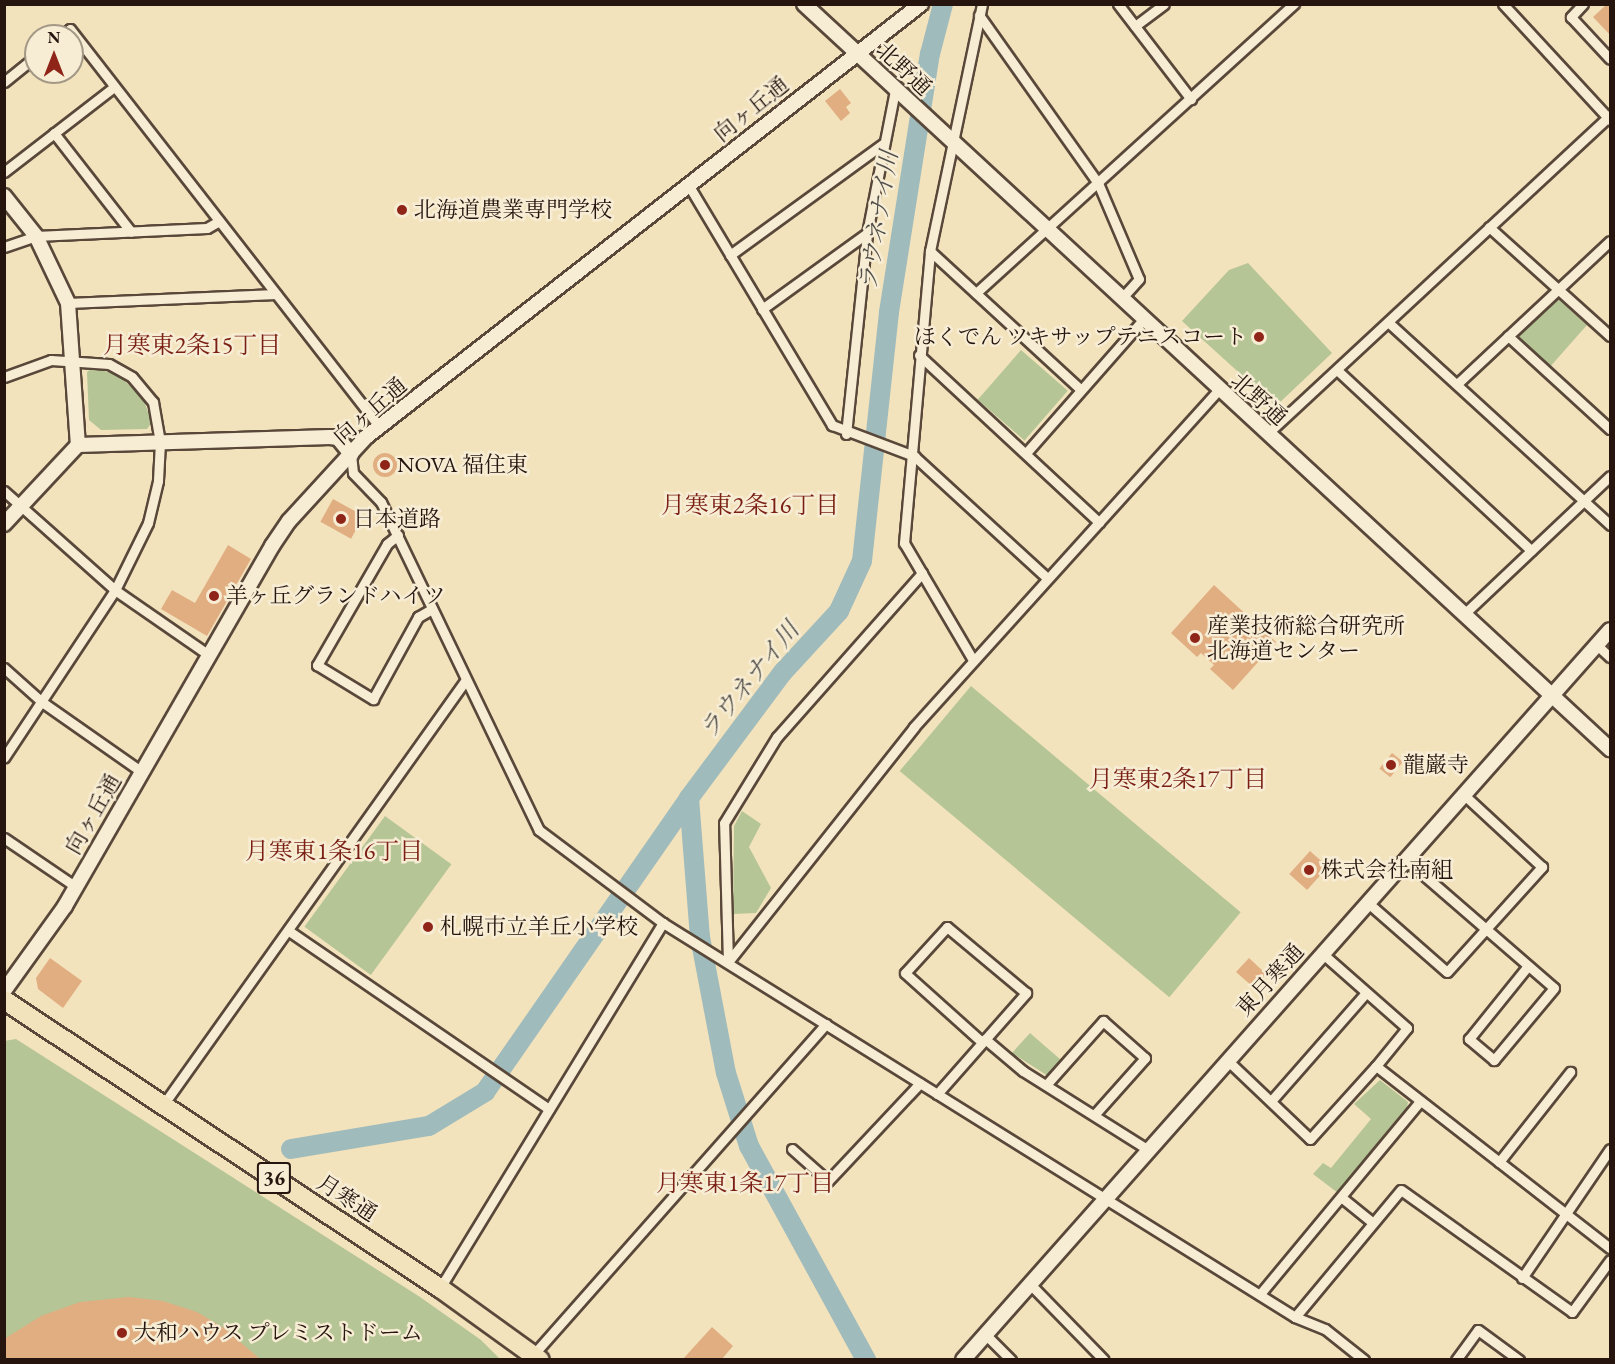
<!DOCTYPE html>
<meta charset="utf-8">
<style>
body{margin:0}
#map{position:relative;width:1615px;height:1364px;overflow:hidden;background:#f3e3bd;font-family:"EB Garamond","Noto Serif JP",serif}
div>[style]{position:absolute}
.green>*{inset:0;background:#b5c595;transform-origin:0 0}
.river>*{height:20px;margin:-10px;padding:0 10px;transform-origin:10px;border-radius:10px;background:#a0bbbb}
.building>*{inset:0;background:#e1ae82;transform-origin:0 0}
.round{border-radius:50%}
.roads{filter:drop-shadow(2px 0 #59483a) drop-shadow(-2px 0 #59483a) drop-shadow(0 2px #59483a) drop-shadow(0 -2px #59483a)}
.street>*{height:9px;margin:-4.5px;padding:0 4.5px;transform-origin:4.5px;border-radius:4.5px;background:#f7edd4}
.secondary>*{height:14px;margin:-7px;padding:0 7px;transform-origin:7px;border-radius:7px;background:#f7edd4}
.highway>*{height:18px;margin:-9px;padding:0 9px;transform-origin:9px;border-radius:9px;background:#f3e3bd}
.dots>*{width:16px;height:16px;translate:-50% -50%;box-sizing:border-box;border:3px solid #f7edd4;border-radius:50%}
span{translate:-50% -50%;white-space:nowrap;text-align:center;line-height:1.15;-webkit-text-stroke:5px #f7edd4;paint-order:stroke}
.shield-label span{padding:2px 4px;background:#f7edd4;border:2px solid;border-radius:4px;-webkit-text-stroke-width:0}
.shield-label{font-size:21px;color:#26150f;font-weight:700}
.street-label{font-size:22px;color:#26150f}
.poi-label{font-size:22px;color:#26150f}
.left{translate:0 -50%;text-align:left}
.right{translate:-100% -50%;text-align:right}
.water-label{font-size:24px;color:#514f4b;font-style:italic}
.neighbourhood-label{font-size:24px;color:#7a1f14}
.frame{position:absolute;inset:0;border:6px solid #26150f;pointer-events:none}
.north{position:absolute;left:24px;top:24px;width:60px;height:60px;box-sizing:border-box;background:#f7edd4;border:2px solid #a39785;border-radius:50%;rotate:0deg;font-size:16px;font-weight:700;line-height:24px;text-align:center;color:#26150f}
.north::after{content:'';display:block;margin:auto;width:21px;height:27px;background:#8f2418;clip-path:polygon(50% 0,100% 100%,50% 72%,0 100%)}
</style>
<div id="map">
<div class="green">
<i style="clip-path:polygon(1248px 263px,1332px 353px,1276px 406px,1182px 321px,1229px 270px)"></i>
<i style="clip-path:polygon(1557px 298px,1587px 325px,1549px 368px,1515px 332px)"></i>
<i style="left:1021px;top:350px;width:62px;height:66px;rotate:41deg"></i>
<i style="clip-path:polygon(94px 367px,121px 377px,143px 399px,152px 422px,147px 429px,101px 430px,89px 420px,87px 372px)"></i>
<i style="left:971px;top:686px;width:352px;height:111px;rotate:40deg"></i>
<i style="clip-path:polygon(742px 811px,761px 824px,749px 847px,771px 888px,756px 913px,733px 914px,734px 826px)"></i>
<i style="left:385px;top:816px;width:82px;height:137px;rotate:36deg"></i>
<i style="clip-path:polygon(1030px 1033px,1061px 1060px,1048px 1076px,1012px 1053px)"></i>
<i style="clip-path:polygon(16px 1039px,420px 1297px,481px 1340px,500px 1359px,5px 1360px,4px 1041px)"></i>
<i style="clip-path:polygon(1380px 1080px,1408px 1102px,1407px 1107px,1338px 1193px,1313px 1174px,1323px 1163px,1331px 1168px,1371px 1119px,1354px 1104px)"></i>
</div>
<div class="river">
<i style="left:689px;top:798px;width:139px;rotate:85.5deg"></i>
<i style="left:700px;top:937px;width:138px;rotate:79.2deg"></i>
<i style="left:726px;top:1073px;width:77px;rotate:72.5deg"></i>
<i style="left:749px;top:1146px;width:244px;rotate:61.3deg"></i>
<i style="left:291px;top:1149px;width:140px;rotate:-9.5deg"></i>
<i style="left:429px;top:1126px;width:66px;rotate:-31.3deg"></i>
<i style="left:485px;top:1092px;width:358px;rotate:-55.2deg"></i>
<i style="left:689px;top:798px;width:157px;rotate:-53.3deg"></i>
<i style="left:783px;top:672px;width:83px;rotate:-47.4deg"></i>
<i style="left:839px;top:611px;width:55px;rotate:-65.3deg"></i>
<i style="left:862px;top:561px;width:250px;rotate:-83.8deg"></i>
<i style="left:889px;top:312px;width:261px;rotate:-81deg"></i>
<i style="left:930px;top:54px;width:52px;rotate:-75.4deg"></i>
</div>
<div class="building">
<i style="clip-path:polygon(1607px 4px,1611px 4px,1611px 36px,1593px 17px)"></i>
<i style="clip-path:polygon(840px 89px,851px 103px,846px 107px,850px 113px,841px 121px,825px 101px)"></i>
<i class="round" style="left:373px;top:453px;width:24px;height:24px"></i>
<i style="left:333px;top:499px;width:35px;height:26px;rotate:29deg"></i>
<i style="clip-path:polygon(228px 545px,251px 559px,207px 636px,161px 609px,172px 590px,195px 603px)"></i>
<i style="clip-path:polygon(1214px 585px,1276px 642px,1233px 690px,1210px 669px,1214px 665px,1201px 653px,1197px 657px,1171px 633px)"></i>
<i style="left:1392px;top:753px;width:14px;height:20px;rotate:39deg"></i>
<i style="left:1310px;top:851px;width:24px;height:31px;rotate:42deg"></i>
<i style="clip-path:polygon(50px 958px,82px 981px,63px 1008px,38px 989px,36px 978px)"></i>
<i style="clip-path:polygon(1249px 958px,1264px 972px,1263px 984px,1252px 986px,1236px 972px)"></i>
<i style="clip-path:polygon(129px 1297px,163px 1301px,197px 1312px,224px 1328px,260px 1359px,4px 1359px,4px 1339px,41px 1316px,80px 1302px)"></i>
<i style="clip-path:polygon(712px 1327px,733px 1346px,722px 1359px,683px 1359px)"></i>
</div>
<div class="roads">
<div class="street">
<i style="left:1118px;top:4px;width:120px;rotate:52.5deg"></i>
<i style="left:1503px;top:4px;width:158px;rotate:47.3deg"></i>
<i style="left:1583px;top:4px;width:18px;rotate:133deg"></i>
<i style="left:1571px;top:17px;width:57px;rotate:47.1deg"></i>
<i style="left:979px;top:15px;width:206px;rotate:54.7deg"></i>
<i style="left:1098px;top:183px;width:104px;rotate:66.9deg"></i>
<i style="left:1139px;top:279px;width:27px;rotate:132deg"></i>
<i style="left:1135px;top:26px;width:36px;rotate:-37deg"></i>
<i style="left:61px;top:36px;width:11px;rotate:-38deg"></i>
<i style="left:70px;top:29px;width:503px;rotate:52.11deg"></i>
<i style="left:4px;top:82px;width:41px;rotate:-39.1deg"></i>
<i style="left:54px;top:133px;width:125px;rotate:52.1deg"></i>
<i style="left:4px;top:172px;width:139px;rotate:-37.7deg"></i>
<i style="left:689px;top:186px;width:279px;rotate:59.1deg"></i>
<i style="left:832px;top:425px;width:88px;rotate:20.7deg"></i>
<i style="left:914px;top:456px;width:180px;rotate:42.5deg"></i>
<i style="left:1489px;top:227px;width:163px;rotate:42deg"></i>
<i style="left:4px;top:247px;width:34px;rotate:-19deg"></i>
<i style="left:36px;top:236px;width:171px;rotate:-2.7deg"></i>
<i style="left:207px;top:228px;width:14px;rotate:-30deg"></i>
<i style="left:930px;top:251px;width:205px;rotate:42.6deg"></i>
<i style="left:730px;top:255px;width:189px;rotate:-36deg"></i>
<i style="left:976px;top:293px;width:430px;rotate:-42.3deg"></i>
<i style="left:68px;top:303px;width:208px;rotate:-2.5deg"></i>
<i style="left:762px;top:309px;width:130px;rotate:-35.9deg"></i>
<i style="left:1388px;top:322px;width:301px;rotate:42.4deg"></i>
<i style="left:1508px;top:336px;width:138px;rotate:42.4deg"></i>
<i style="left:919px;top:355px;width:246px;rotate:42.9deg"></i>
<i style="left:1337px;top:370px;width:265px;rotate:42.9deg"></i>
<i style="left:4px;top:377px;width:50px;rotate:-19.9deg"></i>
<i style="left:51px;top:360px;width:58px;rotate:3.9deg"></i>
<i style="left:109px;top:364px;width:26px;rotate:29deg"></i>
<i style="left:132px;top:377px;width:33px;rotate:50deg"></i>
<i style="left:153px;top:402px;width:41px;rotate:80.1deg"></i>
<i style="left:160px;top:442px;width:39px;rotate:93deg"></i>
<i style="left:158px;top:481px;width:43px;rotate:103.4deg"></i>
<i style="left:148px;top:523px;width:75px;rotate:116.2deg"></i>
<i style="left:115px;top:590px;width:201px;rotate:123.5deg"></i>
<i style="left:1457px;top:384px;width:209px;rotate:-43.1deg"></i>
<i style="left:846px;top:434px;width:202px;rotate:-84deg"></i>
<i style="left:867px;top:233px;width:146px;rotate:-78.9deg"></i>
<i style="left:1267px;top:434px;width:468px;rotate:-42.9deg"></i>
<i style="left:1026px;top:453px;width:177px;rotate:-48.7deg"></i>
<i style="left:351px;top:454px;width:19px;rotate:84deg"></i>
<i style="left:353px;top:473px;width:40px;rotate:46deg"></i>
<i style="left:381px;top:502px;width:364px;rotate:64.3deg"></i>
<i style="left:539px;top:830px;width:155px;rotate:36.9deg"></i>
<i style="left:663px;top:923px;width:745px;rotate:31.94deg"></i>
<i style="left:1295px;top:1317px;width:32px;rotate:22deg"></i>
<i style="left:1325px;top:1329px;width:50px;rotate:38.5deg"></i>
<i style="left:4px;top:491px;width:149px;rotate:41.7deg"></i>
<i style="left:115px;top:590px;width:114px;rotate:34.7deg"></i>
<i style="left:398px;top:535px;width:14px;rotate:141deg"></i>
<i style="left:387px;top:544px;width:140px;rotate:120deg"></i>
<i style="left:317px;top:665px;width:66px;rotate:31.3deg"></i>
<i style="left:373px;top:699px;width:94px;rotate:-61.2deg"></i>
<i style="left:418px;top:617px;width:16px;rotate:-30deg"></i>
<i style="left:1463px;top:615px;width:202px;rotate:-43.4deg"></i>
<i style="left:1598px;top:646px;width:16px;rotate:43deg"></i>
<i style="left:973px;top:660px;width:136px;rotate:-120.5deg"></i>
<i style="left:904px;top:543px;width:293px;rotate:-84.9deg"></i>
<i style="left:930px;top:251px;width:252px;rotate:-78.1deg"></i>
<i style="left:4px;top:668px;width:51px;rotate:41.8deg"></i>
<i style="left:42px;top:702px;width:122px;rotate:35deg"></i>
<i style="left:4px;top:838px;width:87px;rotate:34.2deg"></i>
<i style="left:1404px;top:858px;width:198px;rotate:40.9deg"></i>
<i style="left:1554px;top:988px;width:94px;rotate:129.8deg"></i>
<i style="left:1494px;top:1060px;width:33px;rotate:-140deg"></i>
<i style="left:1469px;top:1039px;width:92px;rotate:-51.1deg"></i>
<i style="left:1367px;top:902px;width:106px;rotate:41.2deg"></i>
<i style="left:1447px;top:972px;width:142px;rotate:-47.9deg"></i>
<i style="left:1542px;top:867px;width:109px;rotate:-137.2deg"></i>
<i style="left:289px;top:931px;width:315px;rotate:34.4deg"></i>
<i style="left:728px;top:962px;width:300px;rotate:-51.6deg"></i>
<i style="left:914px;top:727px;width:454px;rotate:-47.9deg"></i>
<i style="left:728px;top:962px;width:139px;rotate:-91.6deg"></i>
<i style="left:724px;top:823px;width:101px;rotate:-58.4deg"></i>
<i style="left:777px;top:737px;width:219px;rotate:-48.5deg"></i>
<i style="left:985px;top:1039px;width:50px;rotate:40.1deg"></i>
<i style="left:1023px;top:1071px;width:146px;rotate:32.2deg"></i>
<i style="left:1226px;top:1059px;width:116px;rotate:43.6deg"></i>
<i style="left:1310px;top:1139px;width:98px;rotate:-47.9deg"></i>
<i style="left:1376px;top:1066px;width:49px;rotate:-50.8deg"></i>
<i style="left:1407px;top:1028px;width:113px;rotate:-138.6deg"></i>
<i style="left:1376px;top:1066px;width:296px;rotate:37.9deg"></i>
<i style="left:1046px;top:1085px;width:86px;rotate:-48.3deg"></i>
<i style="left:1103px;top:1021px;width:56px;rotate:41.4deg"></i>
<i style="left:1145px;top:1058px;width:76px;rotate:131.8deg"></i>
<i style="left:937px;top:1094px;width:135px;rotate:-48.6deg"></i>
<i style="left:1026px;top:993px;width:103px;rotate:-140.1deg"></i>
<i style="left:947px;top:927px;width:62px;rotate:132.4deg"></i>
<i style="left:905px;top:973px;width:103px;rotate:41.9deg"></i>
<i style="left:1271px;top:1101px;width:144px;rotate:-48.7deg"></i>
<i style="left:163px;top:1105px;width:521px;rotate:-54.54deg"></i>
<i style="left:792px;top:1149px;width:48px;rotate:41.6deg"></i>
<i style="left:828px;top:1181px;width:134px;rotate:-46.8deg"></i>
<i style="left:1499px;top:1162px;width:115px;rotate:-51.7deg"></i>
<i style="left:1341px;top:1197px;width:41px;rotate:39.1deg"></i>
<i style="left:1522px;top:1278px;width:156px;rotate:-55.7deg"></i>
<i style="left:1029px;top:1283px;width:107px;rotate:45.8deg"></i>
<i style="left:440px;top:1288px;width:428px;rotate:-58.6deg"></i>
<i style="left:1260px;top:1294px;width:251px;rotate:-50.3deg"></i>
<i style="left:1295px;top:1317px;width:165px;rotate:-50.2deg"></i>
<i style="left:1401px;top:1190px;width:210px;rotate:35.5deg"></i>
<i style="left:1572px;top:1312px;width:64px;rotate:-53.8deg"></i>
<i style="left:985px;top:1334px;width:37px;rotate:45deg"></i>
<i style="left:533px;top:1355px;width:442px;rotate:-48.5deg"></i>
<i style="left:1456px;top:1360px;width:37px;rotate:-54deg"></i>
<i style="left:1478px;top:1330px;width:51px;rotate:36.2deg"></i>
</div>
<div class="secondary">
<i style="left:804px;top:4px;width:1098px;rotate:42.75deg"></i>
<i style="left:4px;top:196px;width:51px;rotate:51.3deg"></i>
<i style="left:36px;top:236px;width:74px;rotate:64.5deg"></i>
<i style="left:68px;top:303px;width:142px;rotate:86deg"></i>
<i style="left:78px;top:445px;width:252px;rotate:-1.8deg"></i>
<i style="left:330px;top:437px;width:8px;rotate:7deg"></i>
<i style="left:338px;top:438px;width:21px;rotate:51deg"></i>
<i style="left:4px;top:524px;width:108px;rotate:-46.9deg"></i>
<i style="left:4px;top:991px;width:105px;rotate:-54.3deg"></i>
<i style="left:65px;top:906px;width:415px;rotate:-60.1deg"></i>
<i style="left:272px;top:546px;width:30px;rotate:-56deg"></i>
<i style="left:289px;top:521px;width:114px;rotate:-47.5deg"></i>
<i style="left:366px;top:437px;width:704px;rotate:-37.96deg"></i>
<i style="left:963px;top:1360px;width:975px;rotate:-48.45deg"></i>
</div>
<div class="highway">
<i style="left:4px;top:1000px;width:523px;rotate:33.45deg"></i>
<i style="left:440px;top:1288px;width:123px;rotate:35.8deg"></i>
</div>
</div>
<div class="dots">
<i style="left:402px;top:210px;background:#8f2418"></i>
<i style="left:1259px;top:337px;background:#8f2418"></i>
<i style="left:385px;top:465px;background:#8f2418"></i>
<i style="left:341px;top:519px;background:#8f2418"></i>
<i style="left:214px;top:596px;background:#8f2418"></i>
<i style="left:1195px;top:638px;background:#8f2418"></i>
<i style="left:1391px;top:765px;background:#8f2418"></i>
<i style="left:1309px;top:870px;background:#8f2418"></i>
<i style="left:428px;top:927px;background:#8f2418"></i>
<i style="left:122px;top:1333px;background:#8f2418"></i>
</div>
<div class="shield-label">
<span style="left:274px;top:1178px">36</span>
</div>
<div class="street-label">
<span style="left:904px;top:69px;rotate:43deg">北野通</span>
<span style="left:751px;top:109px;rotate:-39deg">向ヶ丘通</span>
<span style="left:1259px;top:399px;rotate:42deg">北野通</span>
<span style="left:370px;top:411px;rotate:-41deg">向ヶ丘通</span>
<span style="left:93px;top:814px;rotate:-60deg">向ヶ丘通</span>
<span style="left:1270px;top:980px;rotate:-48deg">東月寒通</span>
<span style="left:347px;top:1198px;rotate:33deg">月寒通</span>
</div>
<div class="poi-label">
<span class="left" style="left:414px;top:210px">北海道農業専門学校</span>
<span class="right" style="left:1247px;top:337px">ほくでん ツキサップテニスコート</span>
<span class="left" style="left:397px;top:465px">NOVA 福住東</span>
<span class="left" style="left:353px;top:519px">日本道路</span>
<span class="left" style="left:226px;top:596px">羊ヶ丘グランドハイツ</span>
<span class="left" style="left:1207px;top:638px">産業技術総合研究所<br>北海道センター</span>
<span class="left" style="left:1403px;top:765px">龍巌寺</span>
<span class="left" style="left:1321px;top:870px">株式会社南組</span>
<span class="left" style="left:440px;top:927px">札幌市立羊丘小学校</span>
<span class="left" style="left:134px;top:1333px">大和ハウス プレミストドーム</span>
</div>
<div class="water-label">
<span style="left:878px;top:221px;rotate:-81deg">ラウネナイ川</span>
<span style="left:749px;top:680px;rotate:-51deg">ラウネナイ川</span>
</div>
<div class="neighbourhood-label">
<span style="left:192px;top:345px">月寒東2条15丁目</span>
<span style="left:750px;top:505px">月寒東2条16丁目</span>
<span style="left:1178px;top:779px">月寒東2条17丁目</span>
<span style="left:334px;top:851px">月寒東1条16丁目</span>
<span style="left:745px;top:1183px">月寒東1条17丁目</span>
</div>
<div class="frame"></div>
<div class="north">N</div>
</div>
